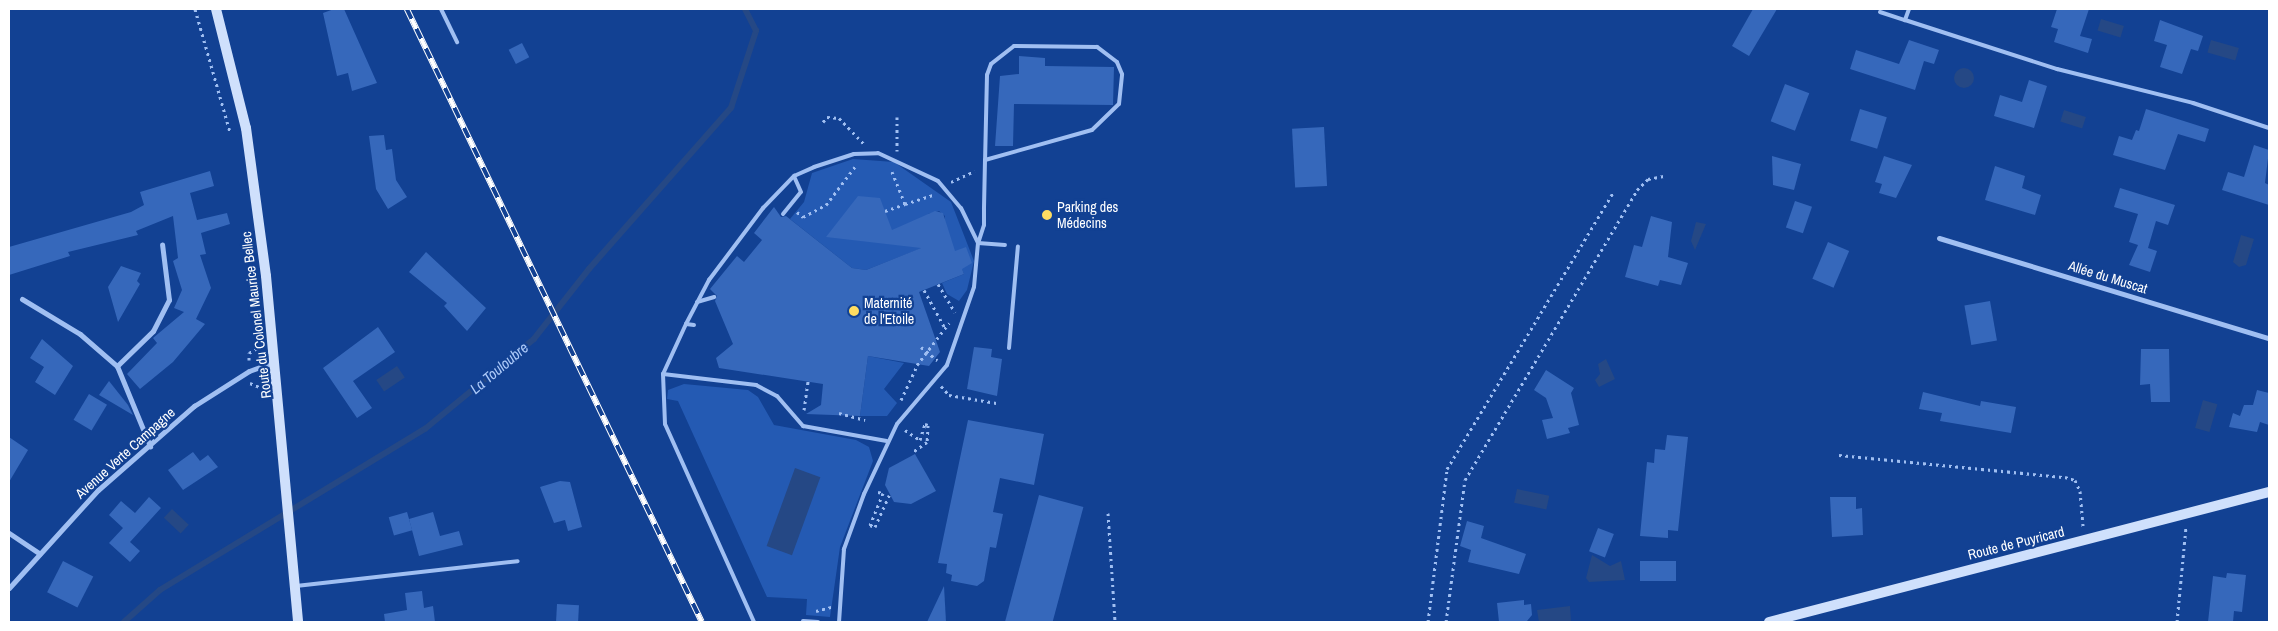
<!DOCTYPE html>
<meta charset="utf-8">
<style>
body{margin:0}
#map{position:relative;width:2278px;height:631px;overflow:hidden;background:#124193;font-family:"Archivo Narrow",sans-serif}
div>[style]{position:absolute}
.green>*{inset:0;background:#245ab3}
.water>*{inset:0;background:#254885;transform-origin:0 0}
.round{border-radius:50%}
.stream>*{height:5.5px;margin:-2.75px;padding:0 2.75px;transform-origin:2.75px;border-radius:2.75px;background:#254885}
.building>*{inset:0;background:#3668bb;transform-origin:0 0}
.path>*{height:3px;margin-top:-1.5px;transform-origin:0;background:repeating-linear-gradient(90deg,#a0bff2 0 2.5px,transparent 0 6.5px)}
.service>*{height:4px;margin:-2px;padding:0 2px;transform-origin:2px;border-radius:2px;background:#a0bff2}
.minor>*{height:5px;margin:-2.5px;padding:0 2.5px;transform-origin:2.5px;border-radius:2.5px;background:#a0bff2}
.secondary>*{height:10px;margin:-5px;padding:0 5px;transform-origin:5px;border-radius:5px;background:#cfe0fc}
.rail>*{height:5.5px;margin-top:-2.75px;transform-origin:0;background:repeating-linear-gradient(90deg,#124193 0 11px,#fff 0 22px);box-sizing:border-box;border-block:1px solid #fff}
.dots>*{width:14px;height:14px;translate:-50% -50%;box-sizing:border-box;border:2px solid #124193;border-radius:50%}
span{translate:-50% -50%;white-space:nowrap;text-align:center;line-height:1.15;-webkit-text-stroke:4.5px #124193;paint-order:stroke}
.poi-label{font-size:14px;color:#fff}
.left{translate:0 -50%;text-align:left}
.street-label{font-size:14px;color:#fff}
.water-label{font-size:15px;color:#adcaf9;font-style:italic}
.frame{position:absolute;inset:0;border:10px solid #fff;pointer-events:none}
</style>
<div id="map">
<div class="green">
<i style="clip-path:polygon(853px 159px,894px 162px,951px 202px,974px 261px,967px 290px,959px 301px,947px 294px,942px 283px,964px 274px,944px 230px,945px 216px,939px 211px,928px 214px,927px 246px,866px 270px,852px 268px,790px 219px,804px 202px,812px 173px)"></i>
<i style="clip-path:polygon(868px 356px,904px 363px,884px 389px,897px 403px,887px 416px,860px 416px)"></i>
<i style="clip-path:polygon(684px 384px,748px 390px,758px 397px,774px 425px,856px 440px,869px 447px,873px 461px,840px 547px,830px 617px,806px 615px,807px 599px,767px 597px,678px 401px,667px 399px,668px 390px)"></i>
</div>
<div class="water">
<i style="left:2101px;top:19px;width:24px;height:12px;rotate:17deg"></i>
<i style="left:2211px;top:40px;width:29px;height:13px;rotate:16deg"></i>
<i class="round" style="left:1954px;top:68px;width:20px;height:20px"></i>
<i style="left:2064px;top:110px;width:23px;height:12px;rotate:18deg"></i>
<i style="clip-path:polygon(1696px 222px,1706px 224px,1695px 250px,1691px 241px)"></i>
<i style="clip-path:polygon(2241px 235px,2254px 239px,2246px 265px,2239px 267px,2233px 262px)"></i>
<i style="clip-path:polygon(1606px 359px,1615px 379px,1599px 387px,1595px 380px,1600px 374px,1598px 364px)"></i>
<i style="left:397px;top:366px;width:14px;height:25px;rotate:56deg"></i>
<i style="left:2203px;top:400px;width:15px;height:29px;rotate:16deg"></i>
<i style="left:795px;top:468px;width:27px;height:83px;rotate:20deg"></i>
<i style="left:1517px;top:489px;width:33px;height:14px;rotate:12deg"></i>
<i style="left:172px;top:509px;width:23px;height:12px;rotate:43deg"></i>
<i style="clip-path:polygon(1592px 555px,1610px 566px,1621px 561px,1625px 580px,1589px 582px,1586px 578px)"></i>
<i style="clip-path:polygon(1570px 606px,1571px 622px,1539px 622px,1537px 610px)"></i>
</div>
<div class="stream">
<i style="left:124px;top:622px;width:48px;rotate:-41.6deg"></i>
<i style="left:160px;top:590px;width:310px;rotate:-31.3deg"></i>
<i style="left:425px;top:429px;width:141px;rotate:-39.5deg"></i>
<i style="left:534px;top:339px;width:89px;rotate:-51.8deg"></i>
<i style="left:589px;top:269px;width:215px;rotate:-48.6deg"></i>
<i style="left:731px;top:108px;width:81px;rotate:-72deg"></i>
<i style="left:756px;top:31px;width:25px;rotate:-117deg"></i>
</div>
<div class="building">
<i style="clip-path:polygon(334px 9px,344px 9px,377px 83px,352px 91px,348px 73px,337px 76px,323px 13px)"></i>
<i style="clip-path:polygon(1753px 9px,1777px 9px,1749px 56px,1732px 46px)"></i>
<i style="clip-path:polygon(2057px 9px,2089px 9px,2080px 36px,2092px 39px,2088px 53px,2054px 42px,2058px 29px,2051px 27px)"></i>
<i style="clip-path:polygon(2160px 20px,2203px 36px,2198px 51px,2191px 49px,2182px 74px,2160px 67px,2167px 45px,2154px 41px)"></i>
<i style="clip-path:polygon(1909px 40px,1939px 50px,1934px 64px,1924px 61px,1915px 90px,1850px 69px,1856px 50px,1899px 64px)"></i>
<i style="left:522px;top:43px;width:16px;height:15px;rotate:63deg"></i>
<i style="clip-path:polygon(1019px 56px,1045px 58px,1045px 66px,1114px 67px,1113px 105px,1014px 104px,1013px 146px,995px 146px,1000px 76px,1019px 74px)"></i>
<i style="clip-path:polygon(2029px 80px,2047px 86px,2034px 128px,1994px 116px,2000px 95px,2022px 102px)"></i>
<i style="left:1785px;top:84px;width:26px;height:40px;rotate:21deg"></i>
<i style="left:1860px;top:109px;width:28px;height:33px;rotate:17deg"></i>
<i style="clip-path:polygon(2146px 109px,2209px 129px,2205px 142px,2178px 134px,2165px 170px,2113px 155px,2119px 136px,2132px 140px,2136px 130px,2139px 131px)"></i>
<i style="left:1324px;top:127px;width:59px;height:32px;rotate:87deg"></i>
<i style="clip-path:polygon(384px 135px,386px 150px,392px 149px,396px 180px,407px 197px,388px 209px,376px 189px,369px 136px)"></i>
<i style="clip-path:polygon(2254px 145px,2269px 150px,2265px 183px,2269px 185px,2269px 205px,2222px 190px,2228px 172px,2244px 177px)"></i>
<i style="clip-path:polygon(1772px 156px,1801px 164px,1794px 190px,1773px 185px)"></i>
<i style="clip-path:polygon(1884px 156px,1912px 165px,1896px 198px,1879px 193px,1882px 184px,1875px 182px)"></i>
<i style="clip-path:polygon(1995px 166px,2025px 176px,2022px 188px,2041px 195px,2035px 215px,1985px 200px)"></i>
<i style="clip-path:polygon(210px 171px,214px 186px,190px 193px,197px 220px,227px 213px,230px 224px,201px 233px,206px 254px,200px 255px,211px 288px,196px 319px,205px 324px,173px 362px,140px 389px,127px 374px,157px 343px,153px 338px,184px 312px,174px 308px,182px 290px,173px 261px,178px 258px,173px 216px,136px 231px,138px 235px,68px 252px,70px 256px,9px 275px,9px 247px,131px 212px,144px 205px,140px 192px)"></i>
<i style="clip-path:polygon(2120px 188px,2175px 205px,2168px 225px,2156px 221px,2148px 248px,2157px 251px,2150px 272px,2129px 265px,2138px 245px,2129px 242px,2138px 214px,2114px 207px)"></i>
<i style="clip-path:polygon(858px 196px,880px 198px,892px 230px,935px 211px,943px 213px,955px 251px,966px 247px,972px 263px,962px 269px,964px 274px,919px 292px,940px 352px,929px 366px,868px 356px,860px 416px,806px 414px,821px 405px,823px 384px,719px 368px,716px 358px,733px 344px,715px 301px,717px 296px,710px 289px,737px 256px,744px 262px,762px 240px,754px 233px,774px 207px,781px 217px,786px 216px,852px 268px,866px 270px,921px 248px,826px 237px)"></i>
<i style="left:1795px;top:201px;width:18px;height:28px;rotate:19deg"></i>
<i style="clip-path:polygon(1651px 216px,1672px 222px,1668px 257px,1688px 263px,1681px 285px,1660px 280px,1658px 286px,1625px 277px,1634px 245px,1642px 247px)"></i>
<i style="left:1828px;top:242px;width:23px;height:40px;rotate:23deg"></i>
<i style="clip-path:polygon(426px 252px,486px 308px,467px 331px,444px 306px,447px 303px,409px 272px)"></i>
<i style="clip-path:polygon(121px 266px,141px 273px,137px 281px,140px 284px,118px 322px,108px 287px)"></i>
<i style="left:1990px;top:301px;width:40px;height:26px;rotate:80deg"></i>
<i style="clip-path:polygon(378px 327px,395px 352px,353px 381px,372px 408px,357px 418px,323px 368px)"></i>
<i style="clip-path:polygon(42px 339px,73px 366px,55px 395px,35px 382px,44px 367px,30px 358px)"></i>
<i style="clip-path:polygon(974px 347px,992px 349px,991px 357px,1002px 359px,997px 396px,967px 389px)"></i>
<i style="clip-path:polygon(2141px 349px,2169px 349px,2170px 402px,2151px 402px,2150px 384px,2140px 385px)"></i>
<i style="clip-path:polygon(1546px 370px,1574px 388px,1571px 393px,1579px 425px,1568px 428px,1570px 433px,1547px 439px,1542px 420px,1553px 418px,1546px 398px,1534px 390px)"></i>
<i style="clip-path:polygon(109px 381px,128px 405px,133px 415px,99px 395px)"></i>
<i style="clip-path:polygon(2257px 390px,2269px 393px,2269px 425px,2260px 422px,2257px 432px,2229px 427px,2233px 413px,2240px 416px,2244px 405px,2253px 405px)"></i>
<i style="clip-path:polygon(1923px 392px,1980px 406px,1981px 401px,2016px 407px,2011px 433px,1940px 421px,1942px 413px,1919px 409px)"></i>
<i style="left:89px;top:394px;width:21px;height:30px;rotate:31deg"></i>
<i style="clip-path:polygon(968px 420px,1044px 434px,1034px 485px,1000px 478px,993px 512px,1003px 514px,996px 548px,990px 547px,984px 581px,977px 586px,951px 581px,952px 575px,946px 573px,947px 564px,938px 563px)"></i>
<i style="clip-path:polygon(1667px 435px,1688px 437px,1678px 531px,1668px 530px,1668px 538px,1640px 536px,1647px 462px,1654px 463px,1655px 449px,1665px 450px)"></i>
<i style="clip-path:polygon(9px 437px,28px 450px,9px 482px)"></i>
<i style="clip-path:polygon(193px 452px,200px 461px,208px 455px,218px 467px,183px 490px,168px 470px)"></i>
<i style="clip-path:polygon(915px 454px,936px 491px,911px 504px,894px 502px,885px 485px,889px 468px)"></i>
<i style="clip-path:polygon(560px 481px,570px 482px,582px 527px,568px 531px,565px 520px,554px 523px,540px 487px)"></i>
<i style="left:1039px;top:495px;width:46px;height:132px;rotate:15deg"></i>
<i style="clip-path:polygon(149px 497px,161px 508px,130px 542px,140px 551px,130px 562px,109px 543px,123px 528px,109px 515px,121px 501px,135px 513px)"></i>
<i style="clip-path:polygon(1830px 497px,1856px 497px,1856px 509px,1862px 508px,1863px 535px,1832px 537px)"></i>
<i style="left:407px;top:512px;width:19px;height:19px;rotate:74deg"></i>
<i style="clip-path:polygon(433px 512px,440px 536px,459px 531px,463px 545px,419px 556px,409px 519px)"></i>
<i style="clip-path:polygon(1467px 521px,1484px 526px,1481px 538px,1526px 554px,1519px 574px,1468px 562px,1471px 550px,1460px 546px)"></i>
<i style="left:1598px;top:528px;width:17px;height:25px;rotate:21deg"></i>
<i style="left:63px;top:561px;width:34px;height:35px;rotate:27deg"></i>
<i style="left:1676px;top:561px;width:20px;height:36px;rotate:90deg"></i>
<i style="clip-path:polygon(2227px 573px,2246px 575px,2242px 612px,2234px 611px,2233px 622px,2208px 622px,2213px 576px,2226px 578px)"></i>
<i style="clip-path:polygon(944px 586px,946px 622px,927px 622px)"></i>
<i style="clip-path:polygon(422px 591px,424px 608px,433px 606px,435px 622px,385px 622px,384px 614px,407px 610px,405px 593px)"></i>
<i style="clip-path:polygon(1524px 600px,1524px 605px,1531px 604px,1532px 615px,1527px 621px,1499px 622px,1497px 603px)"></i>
<i style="left:557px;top:604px;width:22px;height:18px;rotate:3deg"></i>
</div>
<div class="path">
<i style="left:195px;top:9px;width:128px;rotate:74.1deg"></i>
<i style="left:897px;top:117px;width:34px;rotate:90deg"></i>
<i style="left:823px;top:122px;width:6px;rotate:-51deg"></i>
<i style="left:827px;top:117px;width:12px;rotate:5deg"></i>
<i style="left:839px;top:118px;width:35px;rotate:46deg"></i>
<i style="left:951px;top:182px;width:26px;rotate:-25deg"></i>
<i style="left:905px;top:204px;width:32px;rotate:-18deg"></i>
<i style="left:885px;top:211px;width:21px;rotate:-19deg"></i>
<i style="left:905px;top:204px;width:35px;rotate:-112deg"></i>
<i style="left:797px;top:212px;width:8px;rotate:40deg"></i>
<i style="left:803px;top:217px;width:26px;rotate:-28deg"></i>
<i style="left:826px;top:205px;width:51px;rotate:-52.9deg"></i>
<i style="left:938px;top:284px;width:33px;rotate:59deg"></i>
<i style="left:924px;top:290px;width:43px;rotate:61.1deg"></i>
<i style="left:921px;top:347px;width:21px;rotate:39deg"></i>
<i style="left:249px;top:360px;width:7px;rotate:-90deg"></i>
<i style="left:249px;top:353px;width:12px;rotate:-31deg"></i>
<i style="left:250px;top:383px;width:13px;rotate:23deg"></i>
<i style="left:941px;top:386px;width:12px;rotate:48deg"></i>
<i style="left:949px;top:395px;width:48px;rotate:9.7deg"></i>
<i style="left:901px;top:400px;width:38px;rotate:-65deg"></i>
<i style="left:917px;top:365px;width:53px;rotate:-52.7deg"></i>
<i style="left:804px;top:410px;width:29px;rotate:-82deg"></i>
<i style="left:839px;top:413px;width:27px;rotate:15deg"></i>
<i style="left:905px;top:430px;width:18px;rotate:34deg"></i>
<i style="left:920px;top:440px;width:17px;rotate:-73deg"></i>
<i style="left:925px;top:424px;width:3px;rotate:18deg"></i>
<i style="left:928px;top:425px;width:17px;rotate:93deg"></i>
<i style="left:927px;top:442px;width:16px;rotate:145deg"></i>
<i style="left:1839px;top:455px;width:227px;rotate:5.6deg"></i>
<i style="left:2065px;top:477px;width:10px;rotate:17deg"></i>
<i style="left:2075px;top:480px;width:12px;rotate:66deg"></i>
<i style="left:2080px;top:491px;width:36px;rotate:85deg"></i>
<i style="left:878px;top:492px;width:5px;rotate:11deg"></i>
<i style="left:883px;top:493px;width:35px;rotate:112deg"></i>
<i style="left:870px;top:525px;width:5px;rotate:22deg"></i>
<i style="left:875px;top:527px;width:35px;rotate:-66deg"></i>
<i style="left:1108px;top:513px;width:109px;rotate:86.3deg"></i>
<i style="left:816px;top:611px;width:16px;rotate:-15deg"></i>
<i style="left:1428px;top:622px;width:154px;rotate:-82.9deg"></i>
<i style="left:1447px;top:469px;width:322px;rotate:-59deg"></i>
<i style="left:1446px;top:622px;width:143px;rotate:-82.4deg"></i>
<i style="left:1465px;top:480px;width:337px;rotate:-59.3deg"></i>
<i style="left:1637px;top:190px;width:16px;rotate:-45deg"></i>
<i style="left:1648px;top:179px;width:16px;rotate:-11deg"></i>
<i style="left:2177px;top:622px;width:95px;rotate:-84.6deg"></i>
</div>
<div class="service">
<i style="left:441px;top:9px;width:37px;rotate:64deg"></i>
<i style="left:1909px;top:9px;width:12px;rotate:110deg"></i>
<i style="left:1905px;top:20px;width:160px;rotate:17.9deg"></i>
<i style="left:2057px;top:69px;width:140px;rotate:14deg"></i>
<i style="left:2193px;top:103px;width:80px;rotate:18.2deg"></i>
<i style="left:1880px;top:12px;width:26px;rotate:18deg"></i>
<i style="left:985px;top:160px;width:111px;rotate:-15.7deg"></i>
<i style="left:1092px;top:130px;width:37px;rotate:-44deg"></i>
<i style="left:1119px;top:104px;width:30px;rotate:-84deg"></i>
<i style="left:1122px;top:74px;width:13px;rotate:-113deg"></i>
<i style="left:1117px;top:62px;width:25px;rotate:-143deg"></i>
<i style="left:1097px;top:47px;width:83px;rotate:-179.3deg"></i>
<i style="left:1014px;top:46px;width:29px;rotate:142deg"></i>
<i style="left:991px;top:64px;width:12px;rotate:110deg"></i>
<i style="left:987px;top:75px;width:85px;rotate:91.3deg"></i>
<i style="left:985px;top:160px;width:49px;rotate:91.2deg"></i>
<i style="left:984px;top:209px;width:16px;rotate:90deg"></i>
<i style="left:984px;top:225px;width:19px;rotate:108deg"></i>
<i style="left:978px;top:243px;width:27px;rotate:4deg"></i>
<i style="left:783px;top:214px;width:28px;rotate:-51deg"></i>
<i style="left:801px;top:192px;width:17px;rotate:-114deg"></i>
<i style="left:697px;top:302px;width:18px;rotate:-16deg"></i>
<i style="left:686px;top:324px;width:50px;rotate:-62.4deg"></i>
<i style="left:709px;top:280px;width:90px;rotate:-53.1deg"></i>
<i style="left:763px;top:208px;width:45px;rotate:-45.9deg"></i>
<i style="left:794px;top:176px;width:22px;rotate:-24deg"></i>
<i style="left:814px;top:167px;width:42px;rotate:-18deg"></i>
<i style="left:854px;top:154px;width:24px;rotate:-2deg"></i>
<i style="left:878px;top:153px;width:66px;rotate:25deg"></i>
<i style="left:938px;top:181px;width:35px;rotate:50deg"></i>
<i style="left:961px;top:208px;width:39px;rotate:64deg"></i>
<i style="left:978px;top:243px;width:44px;rotate:95.2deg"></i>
<i style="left:974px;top:287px;width:83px;rotate:109.1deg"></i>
<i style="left:947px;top:365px;width:77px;rotate:130.3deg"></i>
<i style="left:897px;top:424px;width:77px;rotate:115.2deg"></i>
<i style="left:864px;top:494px;width:59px;rotate:110deg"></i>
<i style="left:844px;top:549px;width:73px;rotate:93.9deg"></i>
<i style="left:694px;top:325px;width:8px;rotate:-173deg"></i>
<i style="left:686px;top:324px;width:55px;rotate:114.7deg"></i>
<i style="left:663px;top:374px;width:50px;rotate:87.7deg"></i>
<i style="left:665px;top:424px;width:217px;rotate:65.8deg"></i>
<i style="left:1009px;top:348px;width:102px;rotate:-85deg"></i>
<i style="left:663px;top:374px;width:94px;rotate:6.7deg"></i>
<i style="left:756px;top:385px;width:24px;rotate:28deg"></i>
<i style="left:777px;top:396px;width:40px;rotate:49deg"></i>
<i style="left:803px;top:426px;width:85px;rotate:10.1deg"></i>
<i style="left:296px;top:586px;width:223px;rotate:-6.4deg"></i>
<i style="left:803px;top:621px;width:15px;rotate:4deg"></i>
</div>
<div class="minor">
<i style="left:1939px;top:238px;width:345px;rotate:16.9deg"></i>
<i style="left:22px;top:299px;width:68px;rotate:31.1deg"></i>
<i style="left:80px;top:334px;width:49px;rotate:40.9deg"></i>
<i style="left:117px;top:366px;width:87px;rotate:67.6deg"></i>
<i style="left:117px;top:366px;width:50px;rotate:-44.2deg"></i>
<i style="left:153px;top:331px;width:35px;rotate:-63deg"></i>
<i style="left:169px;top:300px;width:56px;rotate:-97.1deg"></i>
<i style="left:9px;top:533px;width:37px;rotate:34deg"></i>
<i style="left:9px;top:588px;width:132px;rotate:-47.8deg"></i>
<i style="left:98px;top:490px;width:128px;rotate:-41.2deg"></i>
<i style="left:194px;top:406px;width:65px;rotate:-32.5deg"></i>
<i style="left:249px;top:371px;width:27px;rotate:-20deg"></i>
</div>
<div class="secondary">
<i style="left:216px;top:9px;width:123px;rotate:75.9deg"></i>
<i style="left:246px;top:128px;width:149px;rotate:82.3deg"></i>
<i style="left:266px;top:276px;width:347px;rotate:84.7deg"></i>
<i style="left:1769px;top:622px;width:517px;rotate:-14.57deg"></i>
</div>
<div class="rail">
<i style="left:407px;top:9px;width:680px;rotate:64.3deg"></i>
</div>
<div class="dots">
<i style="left:1047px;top:215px;background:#ffdd62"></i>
<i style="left:854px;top:311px;background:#ffdd62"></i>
</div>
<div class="poi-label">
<span class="left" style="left:1057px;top:215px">Parking des<br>Médecins</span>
<span class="left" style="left:864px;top:311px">Maternité<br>de l'Etoile</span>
</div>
<div class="street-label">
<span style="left:2108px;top:277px;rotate:17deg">Allée du Muscat</span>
<span style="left:256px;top:315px;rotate:-97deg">Route du Colonel Maurice Bellec</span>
<span style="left:125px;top:453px;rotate:-42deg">Avenue Verte Campagne</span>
<span style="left:2016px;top:543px;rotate:-14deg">Route de Puyricard</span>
</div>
<div class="water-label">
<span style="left:499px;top:368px;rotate:-40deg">La Touloubre</span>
</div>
<div class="frame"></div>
</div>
